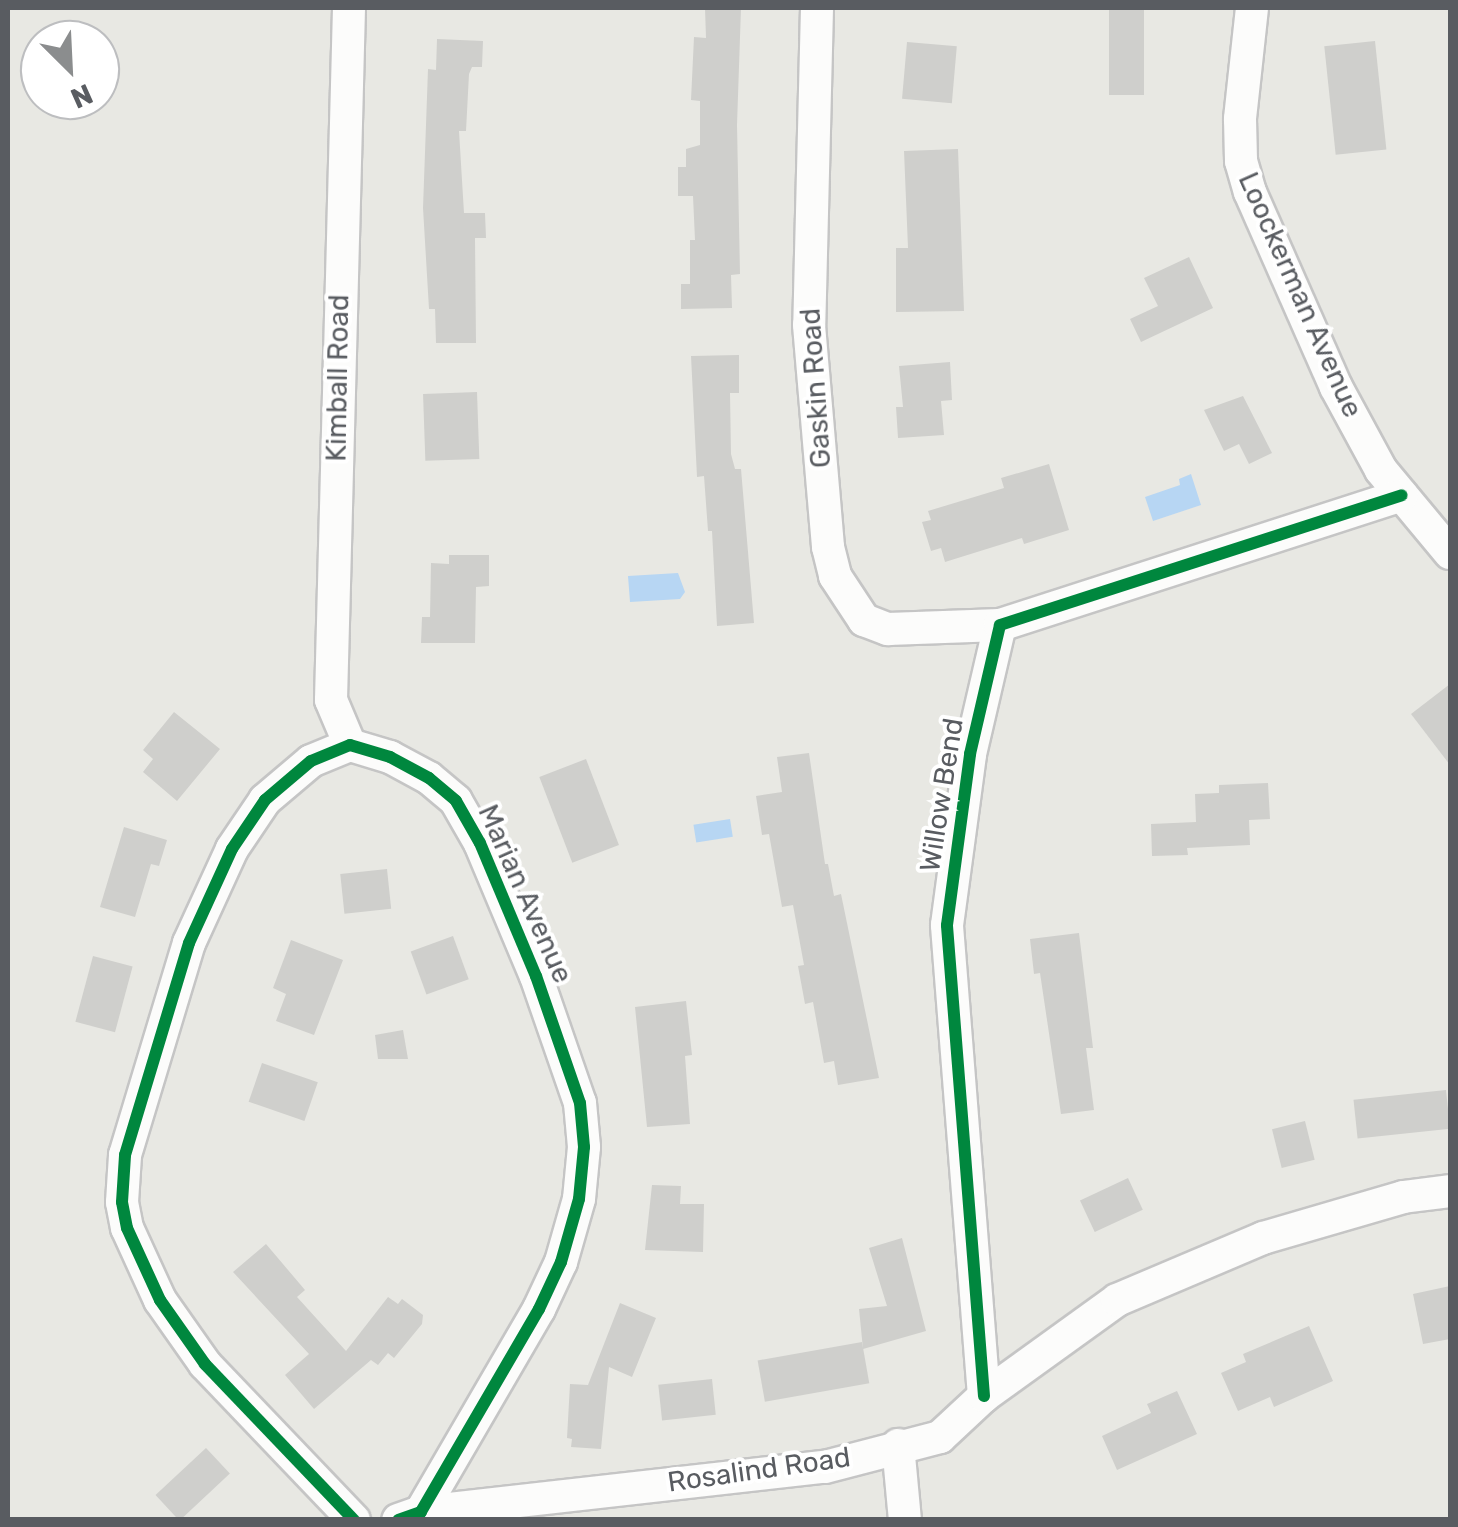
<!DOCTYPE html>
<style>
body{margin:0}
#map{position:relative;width:1458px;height:1527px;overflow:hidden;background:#e8e8e3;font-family:Rubik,sans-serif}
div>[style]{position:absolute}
.water>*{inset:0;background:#b7d6f3;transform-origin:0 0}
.building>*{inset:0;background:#cfcfcc;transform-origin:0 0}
.roads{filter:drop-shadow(2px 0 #c5c5c5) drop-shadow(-2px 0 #c5c5c5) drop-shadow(0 2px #c5c5c5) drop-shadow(0 -2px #c5c5c5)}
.minor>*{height:32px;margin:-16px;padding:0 16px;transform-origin:16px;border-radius:16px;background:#fcfcfb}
.cycleway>*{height:12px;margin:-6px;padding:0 6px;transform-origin:6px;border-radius:6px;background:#00873e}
span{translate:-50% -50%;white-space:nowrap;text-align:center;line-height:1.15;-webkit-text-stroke:8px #fff;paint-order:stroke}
.street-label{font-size:28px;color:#595c61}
.frame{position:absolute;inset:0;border:10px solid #595c61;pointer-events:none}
.north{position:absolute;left:20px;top:20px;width:100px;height:100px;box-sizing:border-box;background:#fff;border:2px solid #bdbec0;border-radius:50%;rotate:156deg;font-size:28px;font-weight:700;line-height:40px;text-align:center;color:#595c61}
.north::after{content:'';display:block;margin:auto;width:35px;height:45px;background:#8b8d8e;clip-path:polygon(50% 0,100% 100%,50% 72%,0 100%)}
</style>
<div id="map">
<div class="water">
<i style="clip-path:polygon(1191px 474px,1201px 505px,1153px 521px,1145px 497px,1180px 485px,1179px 479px)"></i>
<i style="clip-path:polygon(678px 573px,685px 592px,680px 599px,630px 602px,628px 576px)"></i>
<i style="left:730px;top:819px;width:18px;height:37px;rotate:81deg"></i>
</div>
<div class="building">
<i style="clip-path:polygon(705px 8px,741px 8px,737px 125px,740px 274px,731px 275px,732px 308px,681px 309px,681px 284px,690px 284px,690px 240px,695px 240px,693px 196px,678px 196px,678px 167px,686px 167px,686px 149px,700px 145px,700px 101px,691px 100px,694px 37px,706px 38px)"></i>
<i style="left:1109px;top:8px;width:35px;height:87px"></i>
<i style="clip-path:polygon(437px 39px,483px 41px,482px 67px,472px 67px,469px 74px,466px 131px,459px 131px,464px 213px,485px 213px,486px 238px,475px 238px,476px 343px,436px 343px,435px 309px,429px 309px,423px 208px,428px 69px,436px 70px)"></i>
<i style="left:1375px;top:41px;width:109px;height:51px;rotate:84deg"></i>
<i style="left:907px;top:42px;width:50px;height:57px;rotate:5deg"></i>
<i style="clip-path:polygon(958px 149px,964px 311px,896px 312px,896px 248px,908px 248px,904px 151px)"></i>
<i style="clip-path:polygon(1189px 257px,1213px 308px,1141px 342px,1130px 319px,1158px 306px,1144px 278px)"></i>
<i style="clip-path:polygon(739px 355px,739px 393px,730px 393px,731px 454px,735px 469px,741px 469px,754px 623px,717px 626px,712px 531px,708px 531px,704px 476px,697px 477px,691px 356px)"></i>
<i style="clip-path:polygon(950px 362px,952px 400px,941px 401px,944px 435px,898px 438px,896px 407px,903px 407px,899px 366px)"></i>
<i style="left:477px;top:392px;width:67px;height:54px;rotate:88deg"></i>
<i style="clip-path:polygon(1243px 396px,1272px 453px,1249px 464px,1239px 444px,1224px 451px,1204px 410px)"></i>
<i style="clip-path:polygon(1049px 464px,1069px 530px,1024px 544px,1022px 538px,945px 562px,941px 548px,931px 551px,922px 522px,931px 520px,928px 511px,1004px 488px,1001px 478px)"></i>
<i style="clip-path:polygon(449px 555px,489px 555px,489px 586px,476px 587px,475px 643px,421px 643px,422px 617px,430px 617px,431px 563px,449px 564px)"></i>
<i style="clip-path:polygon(1450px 684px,1450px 765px,1411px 714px)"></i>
<i style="clip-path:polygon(174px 712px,220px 749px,177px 801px,143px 772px,153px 759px,143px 750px)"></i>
<i style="clip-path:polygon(809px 753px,825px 864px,828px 864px,834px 896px,841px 894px,879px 1078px,838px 1085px,834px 1061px,824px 1063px,813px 1002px,805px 1004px,798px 966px,804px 965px,793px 905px,782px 907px,769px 834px,762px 835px,756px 796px,782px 792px,777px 757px)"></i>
<i style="left:586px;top:759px;width:92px;height:50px;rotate:69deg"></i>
<i style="clip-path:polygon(1268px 783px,1270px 819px,1249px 820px,1250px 845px,1187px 848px,1188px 855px,1152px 856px,1151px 824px,1196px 822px,1195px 794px,1219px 793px,1219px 785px)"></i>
<i style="clip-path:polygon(124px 827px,167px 840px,159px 866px,151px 864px,135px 917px,100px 907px)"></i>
<i style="left:387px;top:869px;width:40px;height:47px;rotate:84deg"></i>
<i style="clip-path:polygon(1079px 933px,1093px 1048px,1086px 1048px,1094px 1110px,1061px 1114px,1040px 973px,1034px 974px,1030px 939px)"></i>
<i style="left:453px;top:936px;width:46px;height:45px;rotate:70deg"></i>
<i style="clip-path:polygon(291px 940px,343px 960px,314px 1035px,276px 1021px,286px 994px,273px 988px)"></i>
<i style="left:93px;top:956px;width:41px;height:68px;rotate:15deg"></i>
<i style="clip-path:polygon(686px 1001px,692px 1055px,685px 1056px,690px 1124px,647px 1127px,635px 1007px)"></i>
<i style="clip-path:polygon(403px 1030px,408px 1059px,378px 1059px,375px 1035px)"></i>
<i style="left:262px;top:1063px;width:59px;height:41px;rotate:19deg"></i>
<i style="left:1446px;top:1090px;width:39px;height:93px;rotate:84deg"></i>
<i style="left:1305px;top:1121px;width:40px;height:34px;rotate:76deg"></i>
<i style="left:1128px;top:1178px;width:35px;height:53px;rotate:65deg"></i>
<i style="clip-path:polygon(652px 1185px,681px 1186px,680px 1204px,704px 1204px,703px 1252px,645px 1250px)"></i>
<i style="clip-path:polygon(902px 1238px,926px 1331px,863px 1349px,859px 1309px,887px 1306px,869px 1248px)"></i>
<i style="clip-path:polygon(266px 1244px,305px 1290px,297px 1297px,346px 1351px,388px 1297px,398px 1304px,402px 1299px,423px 1315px,422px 1324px,394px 1358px,388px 1353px,378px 1365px,371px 1360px,314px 1409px,285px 1375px,309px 1354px,233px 1272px)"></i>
<i style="clip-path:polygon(1450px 1286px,1450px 1339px,1423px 1344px,1413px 1294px)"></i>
<i style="clip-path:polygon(620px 1303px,656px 1318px,632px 1377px,609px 1367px,601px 1449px,571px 1447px,572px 1439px,567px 1438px,570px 1384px,588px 1385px)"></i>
<i style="clip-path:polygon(1309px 1326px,1333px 1381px,1274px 1407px,1270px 1397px,1238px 1411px,1221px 1373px,1246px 1362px,1243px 1354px)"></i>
<i style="left:862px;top:1342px;width:42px;height:106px;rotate:80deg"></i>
<i style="left:712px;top:1379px;width:36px;height:54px;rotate:84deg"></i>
<i style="clip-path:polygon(1177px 1391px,1197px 1434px,1117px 1470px,1102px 1436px,1151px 1413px,1147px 1404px)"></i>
<i style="left:206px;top:1448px;width:35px;height:69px;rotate:47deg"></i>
</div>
<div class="roads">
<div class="minor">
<i style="left:349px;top:8px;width:692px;rotate:91.49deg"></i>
<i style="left:331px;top:700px;width:49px;rotate:67.1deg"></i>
<i style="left:817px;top:8px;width:317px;rotate:91.4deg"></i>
<i style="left:809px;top:325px;width:223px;rotate:85.1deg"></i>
<i style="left:828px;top:547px;width:30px;rotate:76deg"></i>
<i style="left:835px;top:576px;width:53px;rotate:56.6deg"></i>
<i style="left:864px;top:620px;width:26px;rotate:21deg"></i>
<i style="left:888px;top:629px;width:112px;rotate:-2deg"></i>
<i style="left:1252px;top:8px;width:112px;rotate:96.2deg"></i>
<i style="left:1240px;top:119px;width:42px;rotate:88.6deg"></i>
<i style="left:1241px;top:161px;width:32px;rotate:74deg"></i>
<i style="left:1250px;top:192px;width:213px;rotate:66.2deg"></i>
<i style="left:1336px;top:387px;width:94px;rotate:61.5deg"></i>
<i style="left:1381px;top:470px;width:108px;rotate:50.3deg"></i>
<i style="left:984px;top:1396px;width:472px;rotate:-94.5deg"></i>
<i style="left:947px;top:925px;width:173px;rotate:-82.3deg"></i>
<i style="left:970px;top:754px;width:132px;rotate:-76.9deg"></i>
<i style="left:1000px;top:625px;width:422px;rotate:-17.9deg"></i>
<i style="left:898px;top:1445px;width:75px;rotate:84.7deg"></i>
<i style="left:421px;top:1512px;width:406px;rotate:-6.4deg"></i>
<i style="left:825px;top:1467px;width:119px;rotate:-14.6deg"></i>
<i style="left:940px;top:1437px;width:60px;rotate:-43deg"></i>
<i style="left:984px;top:1396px;width:164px;rotate:-35.8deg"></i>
<i style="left:1117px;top:1300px;width:159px;rotate:-23deg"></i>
<i style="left:1263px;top:1238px;width:146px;rotate:-16.3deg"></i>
<i style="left:1403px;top:1197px;width:47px;rotate:-7.3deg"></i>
<i style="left:354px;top:1520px;width:216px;rotate:-133.7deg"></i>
<i style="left:205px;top:1364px;width:78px;rotate:-125.1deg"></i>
<i style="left:160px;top:1300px;width:79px;rotate:-114.6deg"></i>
<i style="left:127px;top:1228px;width:26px;rotate:-101deg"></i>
<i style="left:122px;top:1202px;width:47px;rotate:-86.3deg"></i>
<i style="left:125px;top:1155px;width:221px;rotate:-73.2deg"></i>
<i style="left:189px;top:943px;width:103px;rotate:-65.4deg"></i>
<i style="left:232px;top:849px;width:59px;rotate:-56deg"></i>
<i style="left:265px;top:800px;width:60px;rotate:-40.3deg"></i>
<i style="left:311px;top:761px;width:42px;rotate:-22.3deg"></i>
<i style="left:350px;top:745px;width:42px;rotate:16.7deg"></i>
<i style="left:390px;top:757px;width:44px;rotate:28.3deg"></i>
<i style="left:429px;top:778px;width:35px;rotate:40deg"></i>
<i style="left:456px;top:801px;width:48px;rotate:60.3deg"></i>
<i style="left:480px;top:843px;width:144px;rotate:67.2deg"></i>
<i style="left:536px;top:976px;width:134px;rotate:70.9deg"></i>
<i style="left:580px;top:1103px;width:44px;rotate:84.8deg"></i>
<i style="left:584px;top:1147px;width:52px;rotate:95.5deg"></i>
<i style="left:579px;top:1199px;width:66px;rotate:105.9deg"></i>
<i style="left:561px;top:1262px;width:52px;rotate:115.1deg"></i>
<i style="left:539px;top:1309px;width:235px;rotate:120.2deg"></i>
<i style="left:421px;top:1512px;width:24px;rotate:161deg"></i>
</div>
</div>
<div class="cycleway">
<i style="left:984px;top:1396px;width:472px;rotate:-94.5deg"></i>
<i style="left:947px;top:925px;width:173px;rotate:-82.3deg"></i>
<i style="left:970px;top:754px;width:132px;rotate:-76.9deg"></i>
<i style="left:1000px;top:625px;width:422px;rotate:-17.9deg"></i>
<i style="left:354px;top:1520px;width:216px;rotate:-133.7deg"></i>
<i style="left:205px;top:1364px;width:78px;rotate:-125.1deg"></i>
<i style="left:160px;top:1300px;width:79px;rotate:-114.6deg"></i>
<i style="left:127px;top:1228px;width:26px;rotate:-101deg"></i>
<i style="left:122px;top:1202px;width:47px;rotate:-86.3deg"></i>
<i style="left:125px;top:1155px;width:221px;rotate:-73.2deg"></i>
<i style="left:189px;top:943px;width:103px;rotate:-65.4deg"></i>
<i style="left:232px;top:849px;width:59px;rotate:-56deg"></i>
<i style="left:265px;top:800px;width:60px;rotate:-40.3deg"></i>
<i style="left:311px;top:761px;width:42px;rotate:-22.3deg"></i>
<i style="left:350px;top:745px;width:42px;rotate:16.7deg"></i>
<i style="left:390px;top:757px;width:44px;rotate:28.3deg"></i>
<i style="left:429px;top:778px;width:35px;rotate:40deg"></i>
<i style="left:456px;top:801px;width:48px;rotate:60.3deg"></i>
<i style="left:480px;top:843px;width:144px;rotate:67.2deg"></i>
<i style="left:536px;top:976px;width:134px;rotate:70.9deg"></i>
<i style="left:580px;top:1103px;width:44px;rotate:84.8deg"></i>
<i style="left:584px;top:1147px;width:52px;rotate:95.5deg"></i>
<i style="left:579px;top:1199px;width:66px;rotate:105.9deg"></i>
<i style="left:561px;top:1262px;width:52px;rotate:115.1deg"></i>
<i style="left:539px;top:1309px;width:235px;rotate:120.2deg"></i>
<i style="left:421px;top:1512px;width:24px;rotate:161deg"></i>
</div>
<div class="street-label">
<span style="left:1300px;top:295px;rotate:66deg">Loockerman Avenue</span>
<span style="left:338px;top:378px;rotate:-89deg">Kimball Road</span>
<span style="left:816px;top:388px;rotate:-94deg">Gaskin Road</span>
<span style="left:942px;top:795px;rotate:-81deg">Willow Bend</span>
<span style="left:525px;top:894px;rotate:66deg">Marian Avenue</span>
<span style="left:759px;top:1470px;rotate:-8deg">Rosalind Road</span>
</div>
<div class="frame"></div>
<div class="north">N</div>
</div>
